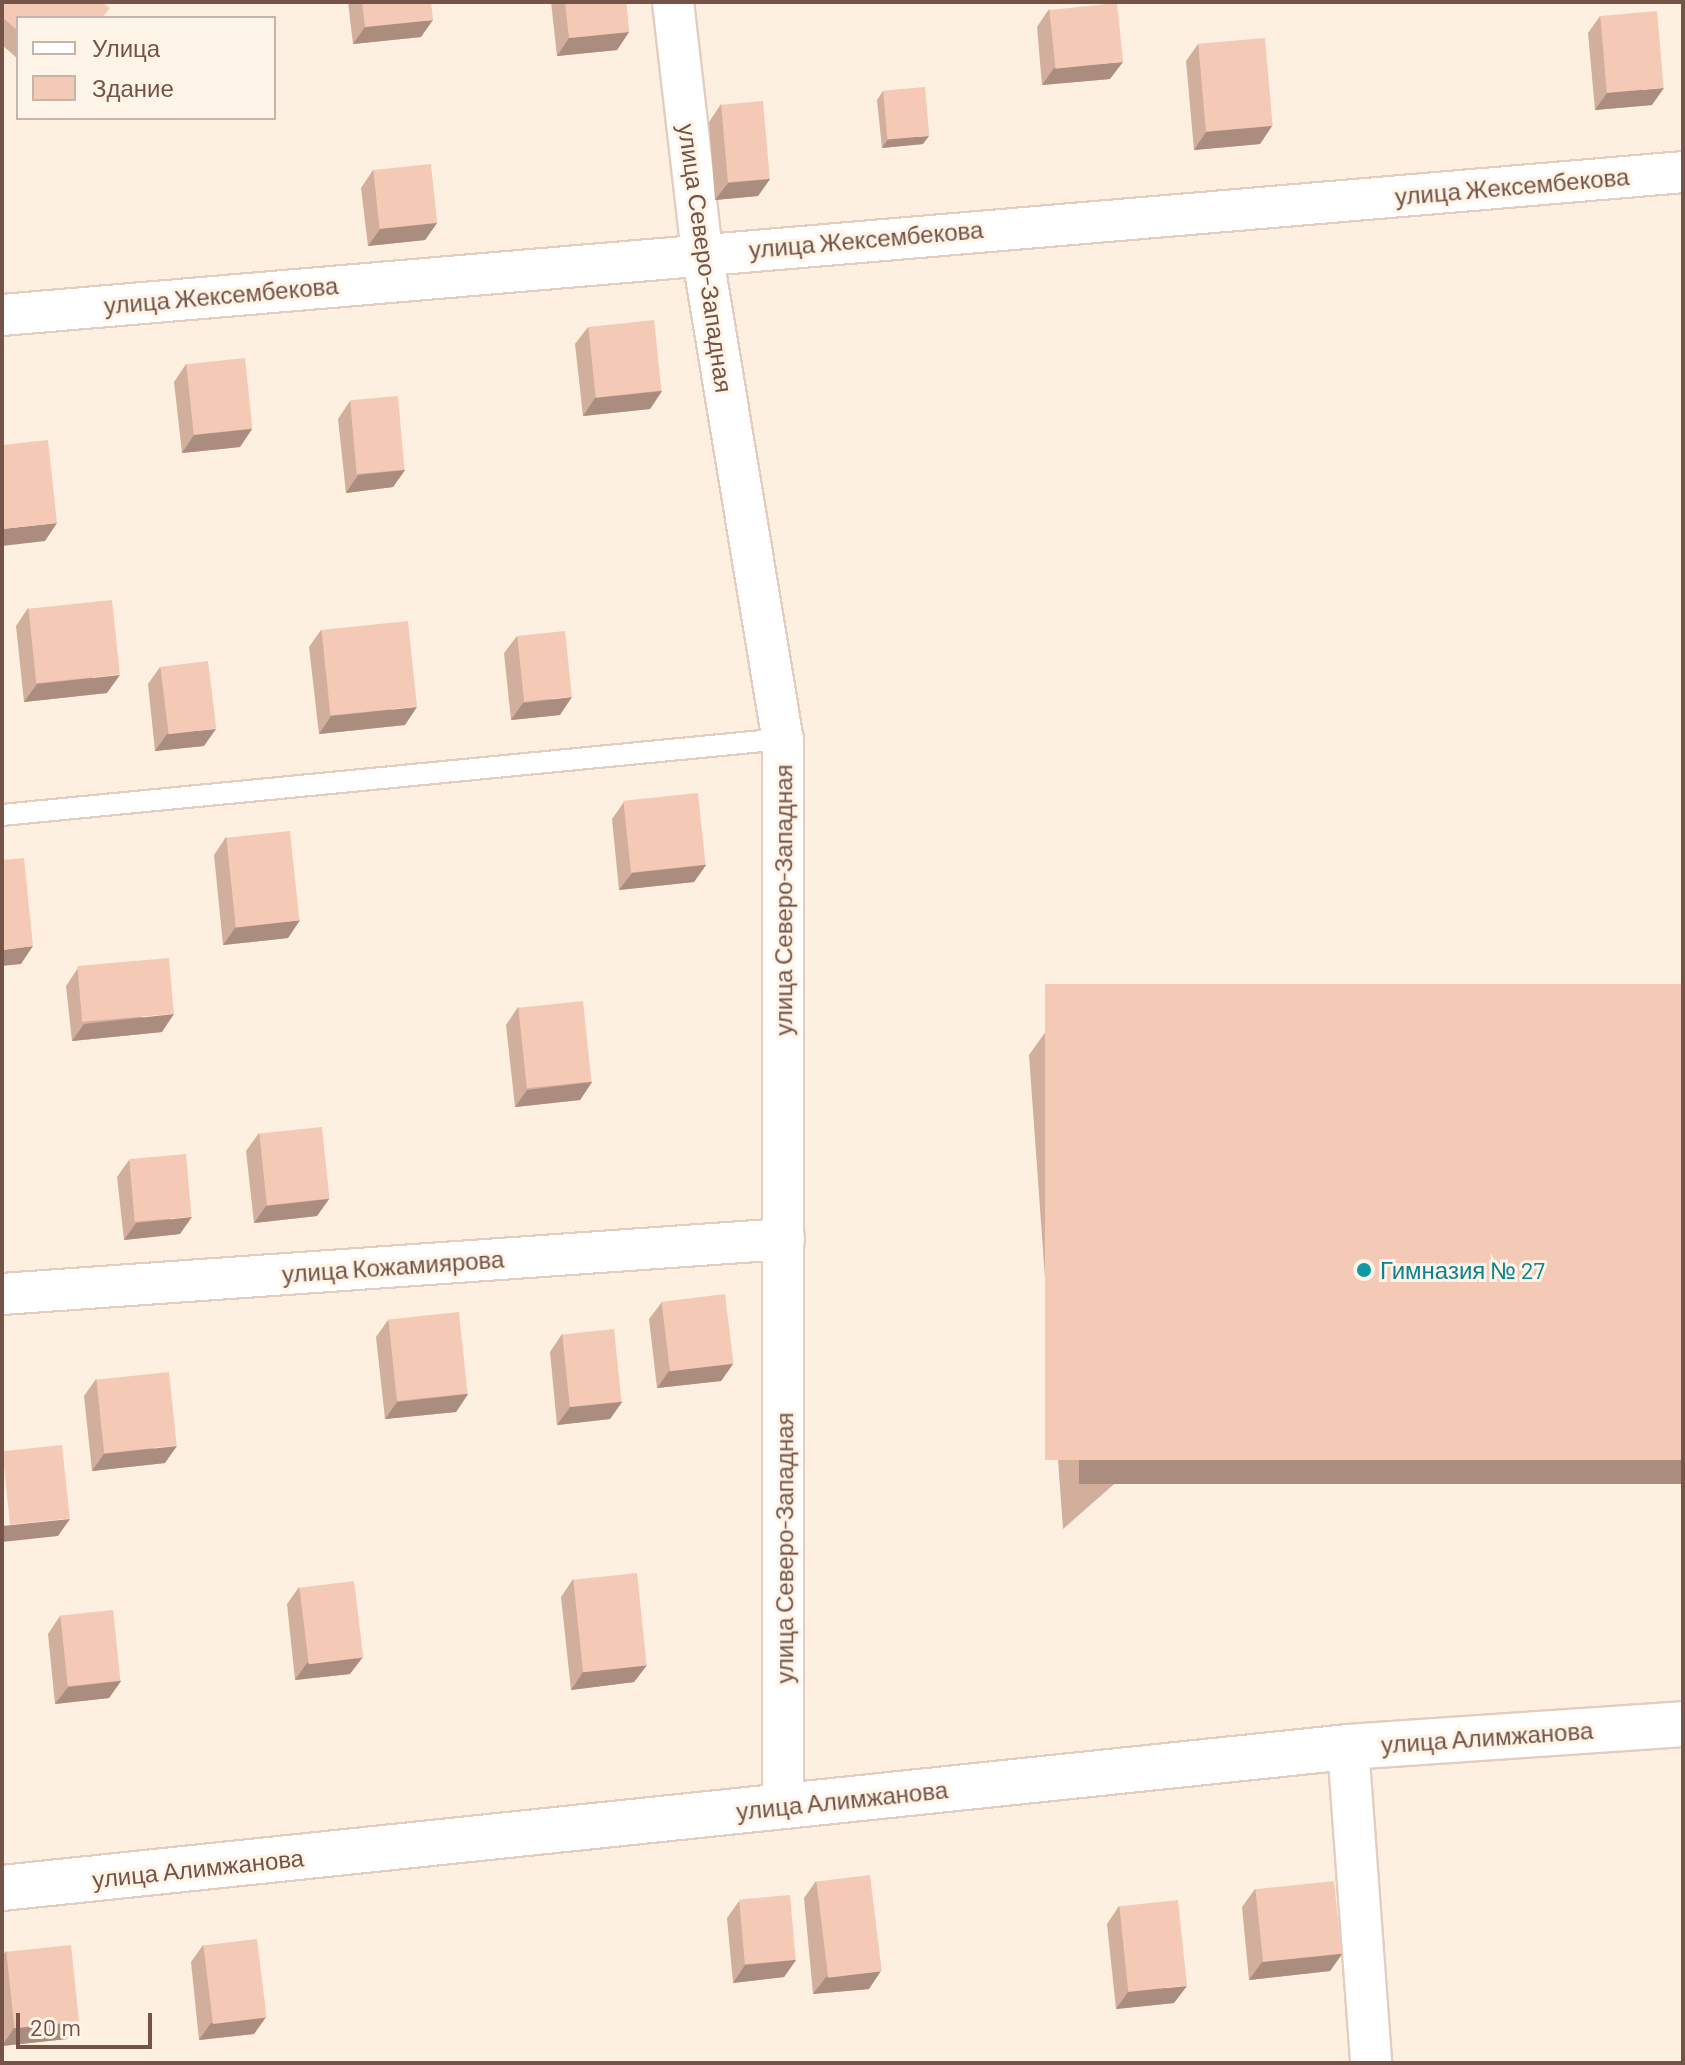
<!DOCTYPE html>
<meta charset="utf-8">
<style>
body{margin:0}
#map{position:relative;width:1685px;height:2065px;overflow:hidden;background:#fdf0e1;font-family:Barlow,sans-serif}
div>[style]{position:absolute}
.roads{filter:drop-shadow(2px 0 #e4cdbf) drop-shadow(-2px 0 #e4cdbf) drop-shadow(0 2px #e4cdbf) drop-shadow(0 -2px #e4cdbf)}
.service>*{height:20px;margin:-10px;padding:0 10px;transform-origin:10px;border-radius:10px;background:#fff}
.minor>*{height:40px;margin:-20px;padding:0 20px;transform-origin:20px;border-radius:20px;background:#fff}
.tertiary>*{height:44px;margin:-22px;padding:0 22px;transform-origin:22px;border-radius:22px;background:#fff}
.wall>*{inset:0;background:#d2ae9d}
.shaded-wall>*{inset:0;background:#ab8d80;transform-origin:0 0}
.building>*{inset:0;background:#f4cab7;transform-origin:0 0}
.dots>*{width:22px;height:22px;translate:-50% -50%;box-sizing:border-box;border:4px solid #fff4e8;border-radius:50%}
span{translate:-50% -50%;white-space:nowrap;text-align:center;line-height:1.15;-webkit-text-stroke:6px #fff4e8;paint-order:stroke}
.street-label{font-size:24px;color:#755347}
.culture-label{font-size:24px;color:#0d838f}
.left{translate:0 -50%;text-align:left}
.frame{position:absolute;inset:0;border:4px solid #755347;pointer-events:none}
.legend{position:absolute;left:16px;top:16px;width:260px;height:104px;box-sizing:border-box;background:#fff4e8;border:2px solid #c8b4a8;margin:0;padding:10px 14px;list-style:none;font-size:24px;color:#755347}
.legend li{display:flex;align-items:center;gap:16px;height:40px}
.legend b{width:40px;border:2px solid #c8b4a8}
.scale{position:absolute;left:16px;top:2013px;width:136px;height:36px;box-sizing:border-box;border:4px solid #755347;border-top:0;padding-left:10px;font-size:24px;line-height:28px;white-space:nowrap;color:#755347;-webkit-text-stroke:6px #fff4e8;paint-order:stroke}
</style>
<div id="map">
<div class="roads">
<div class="service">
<i style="left:2px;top:815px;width:785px;rotate:-5.56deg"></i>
</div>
<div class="minor">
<i style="left:673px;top:2px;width:252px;rotate:83.4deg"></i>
<i style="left:702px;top:252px;width:494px;rotate:80.6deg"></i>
<i style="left:783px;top:739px;width:1067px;rotate:90deg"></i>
<i style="left:2px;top:315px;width:1687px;rotate:-4.86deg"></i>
<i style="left:2px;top:1294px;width:784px;rotate:-4.02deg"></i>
<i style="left:1348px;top:1747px;width:317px;rotate:85.8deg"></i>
</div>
<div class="tertiary">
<i style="left:2px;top:1888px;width:1353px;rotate:-5.98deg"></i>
<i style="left:1348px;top:1747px;width:336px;rotate:-3.9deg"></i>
</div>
</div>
<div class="wall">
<i style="clip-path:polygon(2px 2px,18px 18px,18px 59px,2px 45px)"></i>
<i style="clip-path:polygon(348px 2px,431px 2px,421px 37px,353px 44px)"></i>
<i style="clip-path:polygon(551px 2px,626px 2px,629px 32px,617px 50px,557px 56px)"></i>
<i style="clip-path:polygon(1049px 9px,1110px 79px,1042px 85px,1037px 27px)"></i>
<i style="clip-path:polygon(1600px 16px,1652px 105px,1595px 110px,1588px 33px)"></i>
<i style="clip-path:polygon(1198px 44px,1272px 126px,1260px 144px,1194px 150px,1186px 61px)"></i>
<i style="clip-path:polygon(883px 91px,923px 144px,882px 148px,877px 100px)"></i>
<i style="clip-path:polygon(721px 104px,770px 179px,758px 196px,715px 200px,709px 122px)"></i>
<i style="clip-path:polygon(373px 170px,437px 223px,425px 240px,368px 246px,361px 188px)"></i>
<i style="clip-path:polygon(588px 327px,662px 391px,650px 409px,583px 416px,575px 344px)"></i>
<i style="clip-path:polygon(186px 364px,252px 429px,240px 447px,182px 453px,174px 382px)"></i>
<i style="clip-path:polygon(350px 401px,405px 470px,393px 487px,346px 493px,338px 419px)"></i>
<i style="clip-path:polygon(28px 608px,107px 693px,24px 702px,16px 626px)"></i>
<i style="clip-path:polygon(321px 630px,405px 725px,319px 734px,309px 647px)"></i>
<i style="clip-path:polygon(517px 636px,560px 715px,511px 720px,504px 653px)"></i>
<i style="clip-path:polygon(160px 667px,204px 746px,155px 751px,148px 684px)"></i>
<i style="clip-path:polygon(624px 802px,706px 865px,694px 882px,619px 890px,612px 819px)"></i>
<i style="clip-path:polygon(226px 837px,300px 920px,288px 938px,223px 945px,214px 855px)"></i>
<i style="clip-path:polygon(78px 968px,162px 1032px,72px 1041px,66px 986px)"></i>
<i style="clip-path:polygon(1683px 984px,1063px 1529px,1029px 1055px,1047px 1030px)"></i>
<i style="clip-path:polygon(518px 1007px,592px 1082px,580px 1100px,515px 1107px,506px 1025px)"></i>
<i style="clip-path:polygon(259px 1133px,329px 1199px,317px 1216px,254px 1223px,246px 1151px)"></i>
<i style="clip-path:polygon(129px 1160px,180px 1234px,124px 1240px,117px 1177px)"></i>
<i style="clip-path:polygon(662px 1302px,733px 1364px,721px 1381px,657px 1388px,649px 1319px)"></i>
<i style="clip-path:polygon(388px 1320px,468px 1394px,456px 1412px,385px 1419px,376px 1337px)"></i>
<i style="clip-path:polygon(562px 1334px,622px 1402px,610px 1419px,557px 1425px,550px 1352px)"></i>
<i style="clip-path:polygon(96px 1379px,165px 1463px,92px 1471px,84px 1396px)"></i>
<i style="clip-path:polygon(573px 1579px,647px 1665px,634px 1682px,571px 1690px,561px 1597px)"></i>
<i style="clip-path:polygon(299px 1587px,350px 1674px,295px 1680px,287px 1604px)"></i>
<i style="clip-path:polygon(60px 1616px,121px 1681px,109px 1698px,55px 1704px,48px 1634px)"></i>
<i style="clip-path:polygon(816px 1881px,869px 1989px,813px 1994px,804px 1898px)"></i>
<i style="clip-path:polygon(1255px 1889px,1342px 1954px,1330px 1971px,1249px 1980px,1242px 1907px)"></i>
<i style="clip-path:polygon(739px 1901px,796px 1960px,784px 1977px,733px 1983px,727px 1918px)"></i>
<i style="clip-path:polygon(1119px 1906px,1174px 2003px,1116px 2009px,1107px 1924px)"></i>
<i style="clip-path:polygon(203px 1945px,266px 2017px,254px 2034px,199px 2040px,191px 1962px)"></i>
<i style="clip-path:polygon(6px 1951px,79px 2022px,67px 2039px,2px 2046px,2px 1956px)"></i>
</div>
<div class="shaded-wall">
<i style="clip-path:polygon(433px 20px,421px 37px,353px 44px,365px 27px)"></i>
<i style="clip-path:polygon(629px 32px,617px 50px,557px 56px,569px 38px)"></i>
<i style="clip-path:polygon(1123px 62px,1110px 79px,1042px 85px,1054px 68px)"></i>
<i style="clip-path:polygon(1664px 88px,1652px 105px,1595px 110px,1607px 93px)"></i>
<i style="clip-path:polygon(1272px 126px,1260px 144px,1194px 150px,1206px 132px)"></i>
<i style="clip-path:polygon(929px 136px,923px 144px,882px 148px,888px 139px)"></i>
<i style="clip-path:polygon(770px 179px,758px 196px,715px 200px,728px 183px)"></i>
<i style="clip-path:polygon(437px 223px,425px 240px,368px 246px,380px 229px)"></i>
<i style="clip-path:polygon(662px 391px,650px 409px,583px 416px,595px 398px)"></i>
<i style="clip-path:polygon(252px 429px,240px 447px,182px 453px,194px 435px)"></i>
<i style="clip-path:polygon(405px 470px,393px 487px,346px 493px,358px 475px)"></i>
<i style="clip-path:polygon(57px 523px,45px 541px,2px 546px,2px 529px)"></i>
<i style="clip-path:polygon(120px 675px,107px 693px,24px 702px,37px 684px)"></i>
<i style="clip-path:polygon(572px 697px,560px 715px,511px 720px,523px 703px)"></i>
<i style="clip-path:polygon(417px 707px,405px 725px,319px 734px,331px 716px)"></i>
<i style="clip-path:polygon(216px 729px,204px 746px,155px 751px,167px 734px)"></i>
<i style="clip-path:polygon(706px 865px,694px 882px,619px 890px,632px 873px)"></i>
<i style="clip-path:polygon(300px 920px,288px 938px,223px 945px,235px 928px)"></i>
<i style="clip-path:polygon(33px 946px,21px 964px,2px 966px,2px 950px)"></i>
<i style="clip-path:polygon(174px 1014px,162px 1032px,72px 1041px,84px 1024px)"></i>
<i style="clip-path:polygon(592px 1082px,580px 1100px,515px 1107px,527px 1090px)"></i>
<i style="clip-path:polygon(329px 1199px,317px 1216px,254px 1223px,266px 1206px)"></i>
<i style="clip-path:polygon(192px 1217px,180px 1234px,124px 1240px,136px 1223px)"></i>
<i style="clip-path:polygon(733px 1364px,721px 1381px,657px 1388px,669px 1371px)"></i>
<i style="clip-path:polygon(468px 1394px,456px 1412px,385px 1419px,397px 1402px)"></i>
<i style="clip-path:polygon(622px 1402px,610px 1419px,557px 1425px,570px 1407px)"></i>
<i style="clip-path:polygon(177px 1446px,165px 1463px,92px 1471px,104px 1454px)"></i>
<i style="left:1683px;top:1460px;width:24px;height:604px;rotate:90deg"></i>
<i style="clip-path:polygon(70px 1519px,58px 1536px,2px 1542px,2px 1526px)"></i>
<i style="clip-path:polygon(363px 1657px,350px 1674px,295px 1680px,307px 1663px)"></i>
<i style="clip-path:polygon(647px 1665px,634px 1682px,571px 1690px,583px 1672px)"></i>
<i style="clip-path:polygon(121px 1681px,109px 1698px,55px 1704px,68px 1687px)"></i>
<i style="clip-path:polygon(1342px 1954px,1330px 1971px,1249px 1980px,1262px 1962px)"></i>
<i style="clip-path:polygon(796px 1960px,784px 1977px,733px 1983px,745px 1965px)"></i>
<i style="clip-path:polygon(881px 1971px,869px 1989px,813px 1994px,826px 1977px)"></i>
<i style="clip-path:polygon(1187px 1986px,1174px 2003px,1116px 2009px,1128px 1992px)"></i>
<i style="clip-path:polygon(266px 2017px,254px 2034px,199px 2040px,211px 2023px)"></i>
<i style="clip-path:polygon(79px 2022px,67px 2039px,2px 2046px,14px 2028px)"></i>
</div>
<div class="building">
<i style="clip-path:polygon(2px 2px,102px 2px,110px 8px,102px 18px,18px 18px,18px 31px,2px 17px)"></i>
<i style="clip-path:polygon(362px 2px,431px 2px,433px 20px,365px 27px)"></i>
<i style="clip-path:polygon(565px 2px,626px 2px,629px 32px,569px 38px)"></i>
<i style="left:1117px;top:3px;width:59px;height:68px;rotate:84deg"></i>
<i style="left:1657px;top:11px;width:77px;height:57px;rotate:85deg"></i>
<i style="left:1265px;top:38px;width:88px;height:67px;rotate:85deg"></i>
<i style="left:925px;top:87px;width:49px;height:42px;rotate:85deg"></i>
<i style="left:763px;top:101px;width:78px;height:42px;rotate:85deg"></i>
<i style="left:431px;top:164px;width:59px;height:58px;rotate:84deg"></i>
<i style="left:654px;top:320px;width:71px;height:66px;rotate:84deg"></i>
<i style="left:245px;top:358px;width:71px;height:59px;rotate:84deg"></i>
<i style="left:398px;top:396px;width:74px;height:48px;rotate:85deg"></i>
<i style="clip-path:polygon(48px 440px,57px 523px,2px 529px,2px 445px)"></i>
<i style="left:112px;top:600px;width:75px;height:84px;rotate:84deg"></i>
<i style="left:408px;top:621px;width:86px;height:87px;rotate:84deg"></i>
<i style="left:565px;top:631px;width:66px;height:48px;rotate:84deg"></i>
<i style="left:208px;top:661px;width:68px;height:48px;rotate:83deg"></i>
<i style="left:698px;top:793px;width:72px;height:75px;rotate:84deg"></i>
<i style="left:290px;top:831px;width:90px;height:64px;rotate:84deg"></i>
<i style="clip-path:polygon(24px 858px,33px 946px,2px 950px,2px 860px)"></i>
<i style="left:169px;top:958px;width:56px;height:92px;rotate:85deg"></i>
<i style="left:1683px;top:984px;width:476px;height:638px;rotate:90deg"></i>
<i style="left:583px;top:1001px;width:81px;height:65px;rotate:84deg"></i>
<i style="left:322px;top:1127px;width:72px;height:63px;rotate:84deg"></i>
<i style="left:186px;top:1154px;width:63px;height:57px;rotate:85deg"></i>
<i style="left:725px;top:1294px;width:70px;height:64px;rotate:83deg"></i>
<i style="left:459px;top:1312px;width:82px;height:71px;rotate:84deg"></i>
<i style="left:614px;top:1329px;width:73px;height:52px;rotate:84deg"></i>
<i style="left:169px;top:1372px;width:74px;height:73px;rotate:84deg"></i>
<i style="left:62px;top:1445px;width:74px;height:60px;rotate:84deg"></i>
<i style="left:637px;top:1573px;width:93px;height:64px;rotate:84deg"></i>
<i style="left:354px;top:1581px;width:77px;height:55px;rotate:83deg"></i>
<i style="left:113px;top:1610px;width:71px;height:53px;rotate:84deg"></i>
<i style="left:870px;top:1875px;width:97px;height:54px;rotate:83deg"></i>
<i style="left:1334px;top:1881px;width:73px;height:79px;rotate:84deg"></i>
<i style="left:790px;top:1895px;width:65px;height:51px;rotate:85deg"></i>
<i style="left:1178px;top:1900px;width:86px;height:59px;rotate:84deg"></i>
<i style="left:257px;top:1939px;width:79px;height:54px;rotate:83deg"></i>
<i style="left:71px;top:1945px;width:77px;height:65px;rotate:84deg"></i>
</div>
<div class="dots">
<i style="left:1364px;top:1270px;background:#0f9aa8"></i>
</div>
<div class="street-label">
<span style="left:1512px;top:186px;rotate:-5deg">улица Жексембекова</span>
<span style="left:866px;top:239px;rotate:-5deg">улица Жексембекова</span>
<span style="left:706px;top:258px;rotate:82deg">улица Северо-Западная</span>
<span style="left:221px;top:295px;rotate:-5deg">улица Жексембекова</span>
<span style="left:783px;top:900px;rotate:-90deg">улица Северо-Западная</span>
<span style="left:393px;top:1266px;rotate:-4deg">улица Кожамиярова</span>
<span style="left:784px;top:1548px;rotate:-90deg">улица Северо-Западная</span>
<span style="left:1487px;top:1737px;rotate:-4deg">улица Алимжанова</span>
<span style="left:842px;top:1800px;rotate:-6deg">улица Алимжанова</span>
<span style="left:198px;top:1868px;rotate:-6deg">улица Алимжанова</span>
</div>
<div class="culture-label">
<span class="left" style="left:1380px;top:1270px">Гимназия № 27</span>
</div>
<div class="frame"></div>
<ul class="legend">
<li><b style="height:10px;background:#fff"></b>Улица</li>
<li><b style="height:22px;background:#f4cab7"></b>Здание</li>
</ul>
<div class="scale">20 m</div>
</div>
